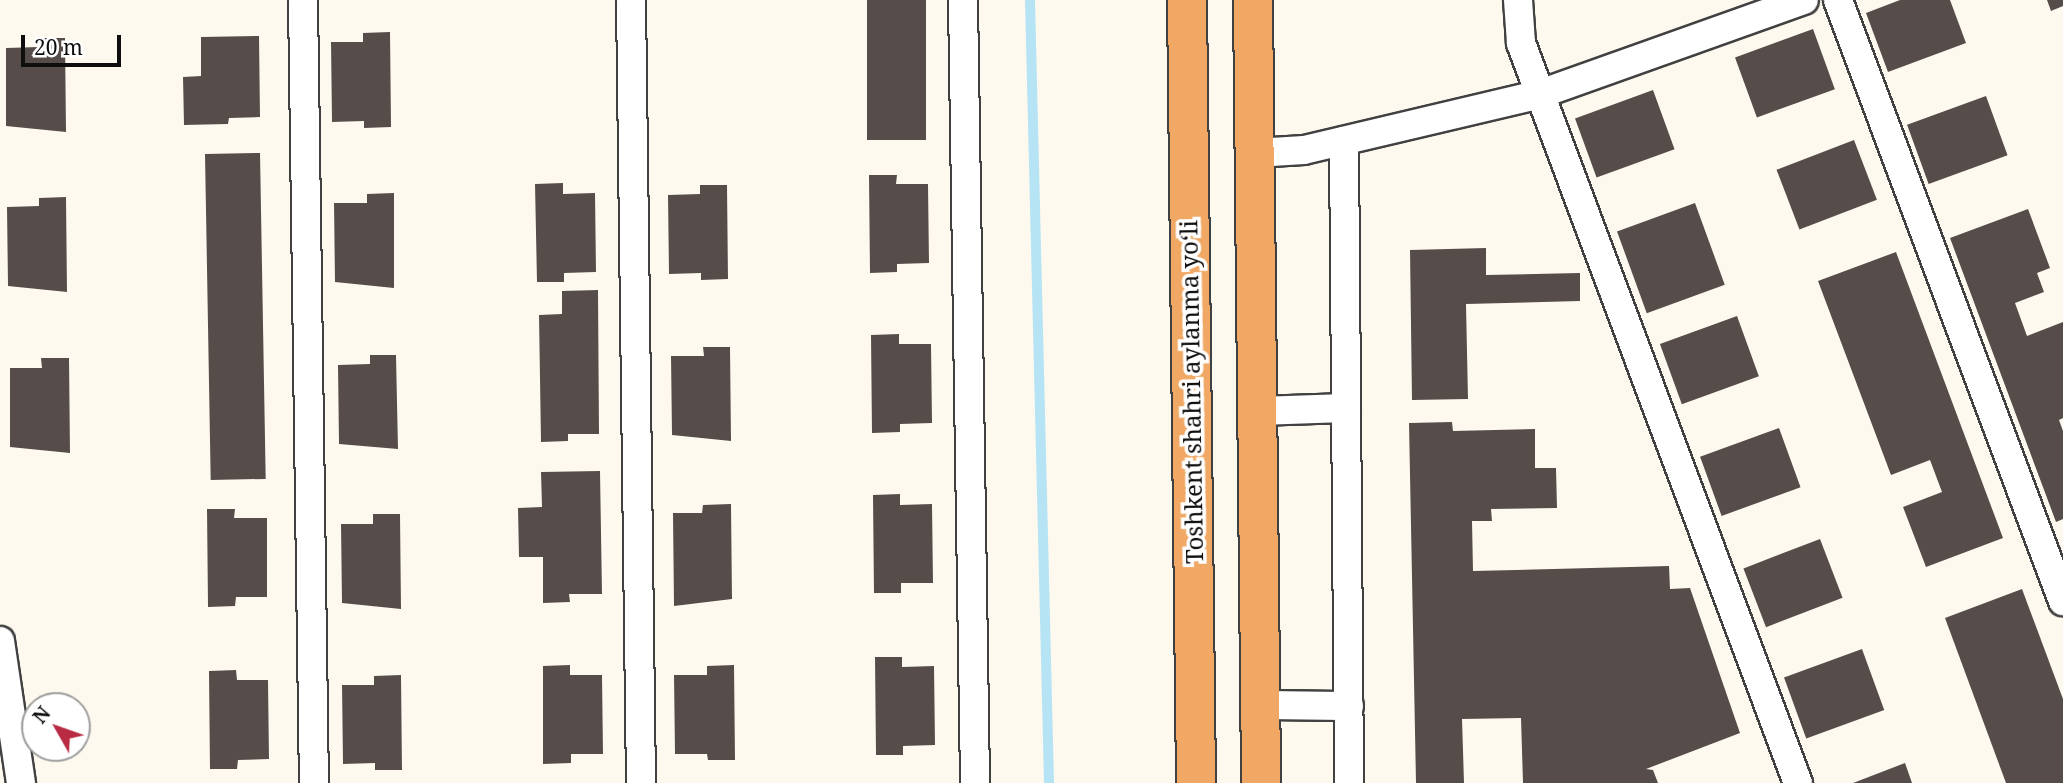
<!DOCTYPE html>
<meta charset="utf-8">
<style>
body{margin:0}
#map{position:relative;width:2063px;height:783px;overflow:hidden;background:#fef9ef;font-family:"Noto Serif",serif}
div>[style]{position:absolute}
.stream>*{height:10px;margin:-5px;padding:0 5px;transform-origin:5px;border-radius:5px;background:#b6e4f4}
.building>*{inset:0;background:#564d4a;transform-origin:0 0}
.roads{filter:drop-shadow(2px 0 #414141) drop-shadow(-2px 0 #414141) drop-shadow(0 2px #414141) drop-shadow(0 -2px #414141)}
.minor>*{height:28px;margin:-14px;padding:0 14px;transform-origin:14px;border-radius:14px;background:#fff}
.trunk>*{height:38px;margin:-19px;padding:0 19px;transform-origin:19px;border-radius:19px;background:#f0a864}
span{translate:-50% -50%;white-space:nowrap;text-align:center;line-height:1.15;-webkit-text-stroke:7px #fff;paint-order:stroke}
.street-label{font-size:24px;color:#0e0e0e}
.north{position:absolute;left:21px;top:692px;width:70px;height:70px;box-sizing:border-box;background:#fff;border:2px solid #9f9f9f;border-radius:50%;rotate:310deg;font-size:19px;font-weight:700;line-height:28px;text-align:center;color:#0e0e0e}
.north::after{content:'';display:block;margin:auto;width:24px;height:32px;background:#b82b43;clip-path:polygon(50% 0,100% 100%,50% 72%,0 100%)}
.scale{position:absolute;left:21px;top:35px;width:100px;height:32px;box-sizing:border-box;border:4px solid #0e0e0e;border-top:0;padding-left:9px;font-size:21px;line-height:24px;white-space:nowrap;color:#0e0e0e;-webkit-text-stroke:5px #fff;paint-order:stroke}
</style>
<div id="map">
<div class="stream">
<i style="left:1030px;top:0;width:783px;rotate:88.61deg"></i>
</div>
<div class="building">
<i style="left:867px;top:0;width:59px;height:140px"></i>
<i style="clip-path:polygon(1900px 0,1950px 0,1966px 43px,1888px 72px,1866px 13px)"></i>
<i style="clip-path:polygon(2047px 0,2063px 0,2063px 6px,2051px 11px)"></i>
<i style="left:1813px;top:29px;width:64px;height:83px;rotate:70deg"></i>
<i style="clip-path:polygon(390px 32px,391px 127px,364px 128px,364px 121px,332px 122px,331px 42px,363px 42px,363px 33px)"></i>
<i style="clip-path:polygon(259px 36px,260px 117px,229px 118px,228px 124px,184px 125px,183px 77px,201px 76px,201px 37px)"></i>
<i style="clip-path:polygon(37px 38px,65px 38px,66px 132px,6px 126px,6px 48px,38px 47px)"></i>
<i style="left:1653px;top:90px;width:63px;height:83px;rotate:70deg"></i>
<i style="left:1986px;top:96px;width:63px;height:84px;rotate:70deg"></i>
<i style="left:1854px;top:140px;width:64px;height:83px;rotate:69deg"></i>
<i style="left:260px;top:153px;width:326px;height:55px;rotate:89deg"></i>
<i style="clip-path:polygon(869px 175px,897px 175px,896px 184px,928px 184px,929px 263px,897px 264px,897px 272px,870px 273px)"></i>
<i style="clip-path:polygon(563px 183px,563px 194px,595px 193px,596px 272px,564px 273px,564px 282px,537px 282px,535px 184px)"></i>
<i style="clip-path:polygon(700px 185px,727px 185px,728px 279px,701px 280px,701px 273px,669px 274px,668px 195px,700px 194px)"></i>
<i style="clip-path:polygon(394px 193px,394px 288px,335px 282px,334px 203px,367px 203px,367px 194px)"></i>
<i style="clip-path:polygon(66px 197px,67px 292px,8px 286px,7px 207px,39px 206px,39px 198px)"></i>
<i style="left:1695px;top:203px;width:87px;height:83px;rotate:70deg"></i>
<i style="clip-path:polygon(2028px 209px,2050px 268px,2037px 273px,2044px 292px,2015px 303px,2027px 336px,2063px 322px,2063px 418px,2059px 420px,2063px 431px,2063px 519px,2056px 522px,1950px 238px)"></i>
<i style="clip-path:polygon(1486px 248px,1486px 275px,1580px 273px,1580px 301px,1466px 304px,1468px 399px,1412px 400px,1410px 250px)"></i>
<i style="clip-path:polygon(1896px 252px,2003px 538px,1926px 567px,1903px 507px,1942px 492px,1930px 460px,1891px 475px,1818px 281px)"></i>
<i style="clip-path:polygon(598px 290px,599px 434px,568px 434px,568px 441px,541px 442px,539px 315px,562px 314px,562px 291px)"></i>
<i style="left:1737px;top:316px;width:64px;height:82px;rotate:70deg"></i>
<i style="clip-path:polygon(899px 334px,899px 344px,931px 344px,932px 423px,900px 424px,900px 432px,872px 433px,871px 335px)"></i>
<i style="clip-path:polygon(703px 347px,730px 347px,731px 441px,672px 435px,671px 356px,704px 356px)"></i>
<i style="clip-path:polygon(370px 355px,396px 355px,398px 449px,339px 444px,338px 365px,370px 364px)"></i>
<i style="clip-path:polygon(41px 358px,69px 358px,70px 453px,10px 447px,10px 368px,42px 368px)"></i>
<i style="clip-path:polygon(1452px 422px,1453px 431px,1535px 429px,1535px 468px,1556px 468px,1557px 508px,1491px 509px,1492px 521px,1472px 521px,1473px 571px,1669px 566px,1670px 589px,1690px 588px,1740px 733px,1646px 769px,1653px 770px,1658px 783px,1523px 783px,1521px 718px,1462px 719px,1464px 783px,1416px 783px,1409px 423px)"></i>
<i style="left:1779px;top:428px;width:63px;height:84px;rotate:70deg"></i>
<i style="clip-path:polygon(600px 471px,602px 594px,569px 594px,570px 602px,543px 603px,543px 557px,519px 557px,518px 508px,542px 507px,541px 472px)"></i>
<i style="clip-path:polygon(900px 494px,900px 505px,932px 504px,933px 583px,901px 583px,901px 593px,874px 593px,873px 495px)"></i>
<i style="clip-path:polygon(731px 504px,732px 599px,674px 606px,673px 513px,702px 513px,703px 505px)"></i>
<i style="clip-path:polygon(207px 509px,235px 509px,234px 518px,267px 518px,267px 597px,236px 597px,235px 606px,208px 607px)"></i>
<i style="clip-path:polygon(373px 514px,400px 514px,401px 609px,342px 603px,341px 524px,373px 524px)"></i>
<i style="left:1820px;top:539px;width:63px;height:82px;rotate:69deg"></i>
<i style="clip-path:polygon(2022px 589px,2063px 699px,2063px 783px,2006px 783px,1945px 618px)"></i>
<i style="left:1862px;top:649px;width:65px;height:83px;rotate:70deg"></i>
<i style="clip-path:polygon(875px 657px,902px 657px,902px 667px,934px 666px,935px 745px,903px 746px,903px 755px,876px 755px)"></i>
<i style="clip-path:polygon(570px 665px,570px 675px,602px 675px,603px 754px,571px 754px,571px 763px,543px 764px,543px 666px)"></i>
<i style="clip-path:polygon(734px 665px,735px 760px,708px 760px,707px 754px,675px 754px,674px 675px,707px 675px,707px 666px)"></i>
<i style="clip-path:polygon(236px 670px,237px 680px,268px 680px,269px 759px,238px 760px,237px 769px,210px 769px,209px 671px)"></i>
<i style="clip-path:polygon(401px 675px,402px 770px,375px 770px,375px 763px,343px 764px,342px 685px,374px 685px,374px 676px)"></i>
<i style="clip-path:polygon(1905px 763px,1912px 783px,1853px 783px)"></i>
</div>
<div class="roads">
<div class="minor">
<i style="left:303px;top:0;width:783px;rotate:89.2deg"></i>
<i style="left:631px;top:0;width:783px;rotate:89.27deg"></i>
<i style="left:963px;top:0;width:783px;rotate:89.12deg"></i>
<i style="left:1518px;top:0;width:43px;rotate:86deg"></i>
<i style="left:1521px;top:43px;width:790px;rotate:69.48deg"></i>
<i style="left:1838px;top:0;width:642px;rotate:69.48deg"></i>
<i style="left:1344px;top:141px;width:642px;rotate:89.55deg"></i>
<i style="left:1255px;top:153px;width:49px;rotate:-3.5deg"></i>
<i style="left:1304px;top:150px;width:243px;rotate:-13.3deg"></i>
<i style="left:1540px;top:94px;width:280px;rotate:-19.6deg"></i>
<i style="left:1258px;top:411px;width:88px;rotate:-2deg"></i>
<i style="left:0;top:641px;width:144px;rotate:81.6deg"></i>
<i style="left:1261px;top:705px;width:88px;rotate:0.7deg"></i>
</div>
<div class="trunk">
<i style="left:1187px;top:0;width:783px;rotate:89.34deg"></i>
<i style="left:1253px;top:0;width:783px;rotate:89.41deg"></i>
</div>
</div>
<div class="street-label">
<span style="left:1191px;top:392px;rotate:-91deg">Toshkent shahri aylanma yoʻli</span>
</div>
<div class="north">N</div>
<div class="scale">20 m</div>
</div>
